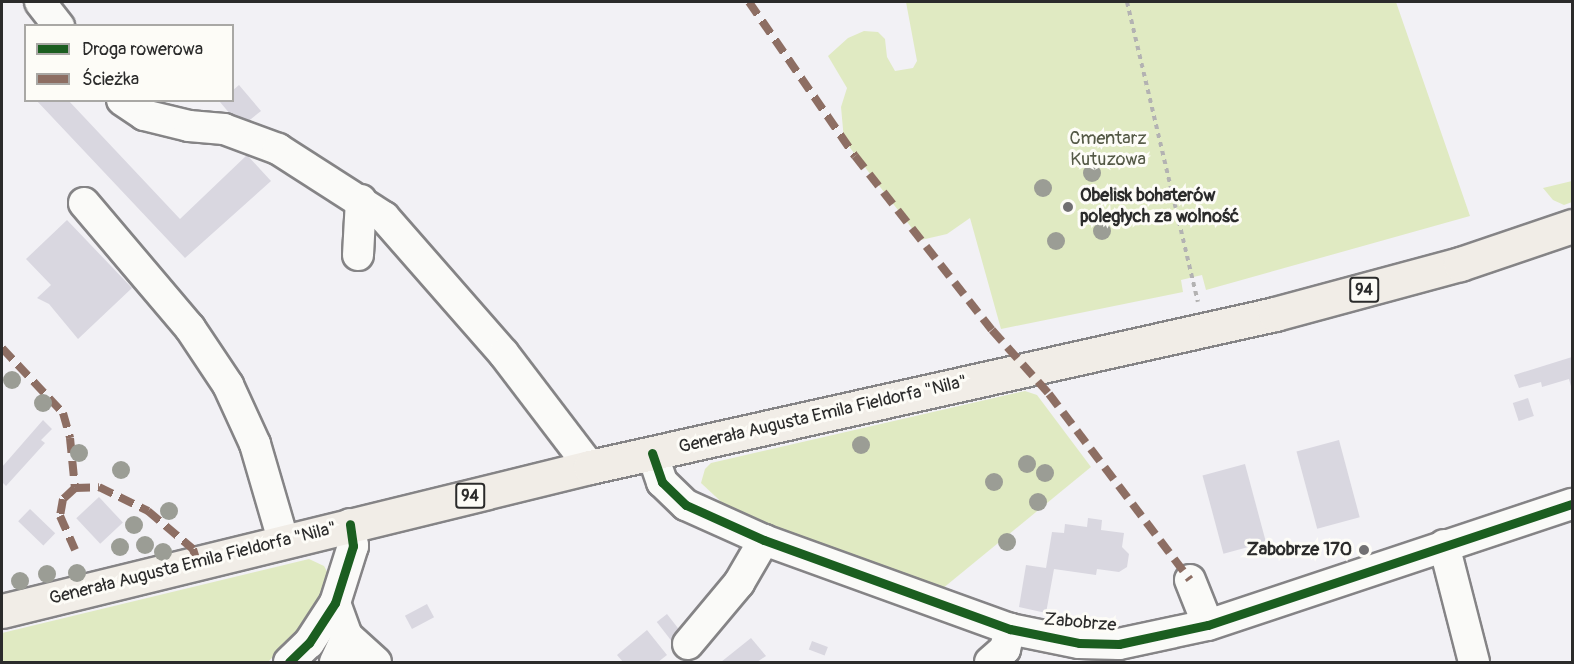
<!DOCTYPE html>
<meta charset="utf-8">
<style>
body{margin:0}
#map{position:relative;width:1574px;height:664px;overflow:hidden;background:#f2f1f5;font-family:Pangolin,sans-serif}
div>[style]{position:absolute}
.green>*{inset:0;background:#e0eac2}
.building>*{inset:0;background:#d9d7e0;transform-origin:0 0}
.path>*{height:4px;margin-top:-2px;transform-origin:0;background:repeating-linear-gradient(90deg,#b3b2b2 0 4.5px,transparent 0 9px)}
.roads{filter:drop-shadow(2px 0 #858486) drop-shadow(-2px 0 #858486) drop-shadow(0 2px #858486) drop-shadow(0 -2px #858486)}
.minor>*{height:30px;margin:-15px;padding:0 15px;transform-origin:15px;border-radius:15px;background:#fafaf8}
.major>*{height:33px;margin:-16.5px;padding:0 16.5px;transform-origin:16.5px;border-radius:16.5px;background:#f1ede7}
.quiet>*{height:8px;margin-top:-4px;transform-origin:0;background:repeating-linear-gradient(90deg,#8d6e63 0 15px,transparent 0 23px)}
.cycleway>*{height:9px;margin:-4.5px;padding:0 4.5px;transform-origin:4.5px;border-radius:4.5px;background:#1b5e20}
.trees>*{width:18px;height:18px;margin:-9px;border-radius:50%;background:#9b9d95}
.dots>*{width:16px;height:16px;translate:-50% -50%;box-sizing:border-box;border:3px solid #fdfcf7;border-radius:50%}
span{translate:-50% -50%;white-space:nowrap;text-align:center;line-height:1.15;-webkit-text-stroke:6px #fdfcf7;paint-order:stroke}
.shield-label span{padding:2px 4px;background:#fdfcf7;border:2px solid;border-radius:4px;-webkit-text-stroke-width:0}
.shield-label{font-size:16px;color:#2b2b2b;font-weight:700}
.park-label{font-size:18px;color:#545946}
.poi-label{font-size:18px;color:#2b2b2b;font-weight:700}
.left{translate:0 -50%;text-align:left}
.right{translate:-100% -50%;text-align:right}
.street-label{font-size:18px;color:#2b2b2b}
.frame{position:absolute;inset:0;border:3px solid #2b2b2b;pointer-events:none}
.legend{position:absolute;left:24px;top:24px;width:210px;height:78px;box-sizing:border-box;background:#fdfcf7;border:2px solid #a9a8a5;margin:0;padding:8px 10px;list-style:none;font-size:18px;color:#2b2b2b}
.legend li{display:flex;align-items:center;gap:12px;height:30px}
.legend b{width:30px;border:2px solid #a9a8a5}
</style>
<div id="map">
<div class="green">
<i style="clip-path:polygon(906px 2px,1396px 2px,1470px 216px,1206px 290px,1202px 275px,1181px 280px,1183px 292px,1001px 329px,970px 218px,947px 234px,921px 240px,844px 140px,841px 107px,847px 88px,828px 56px,848px 38px,864px 31px,878px 32px,885px 39px,887px 57px,895px 71px,913px 68px,917px 61px)"></i>
<i style="clip-path:polygon(1572px 181px,1572px 202px,1564px 205px,1553px 200px,1543px 188px)"></i>
<i style="clip-path:polygon(1025px 391px,1037px 395px,1091px 467px,942px 589px,730px 510px,701px 483px,705px 469px,711px 463px)"></i>
<i style="clip-path:polygon(309px 559px,324px 566px,329px 575px,327px 587px,303px 625px,268px 662px,2px 662px,2px 633px)"></i>
</div>
<div class="building">
<i style="clip-path:polygon(239px 85px,261px 111px,241px 127px,220px 102px,232px 100px,232px 91px)"></i>
<i style="clip-path:polygon(36px 100px,68px 100px,180px 219px,247px 155px,271px 181px,185px 258px)"></i>
<i style="clip-path:polygon(67px 220px,132px 288px,78px 339px,49px 304px,37px 298px,51px 285px,26px 259px)"></i>
<i style="clip-path:polygon(1572px 357px,1572px 390px,1569px 379px,1542px 387px,1541px 382px,1519px 388px,1514px 375px)"></i>
<i style="left:1528px;top:398px;width:19px;height:16px;rotate:72deg"></i>
<i style="clip-path:polygon(43px 420px,52px 429px,41px 440px,45px 443px,6px 486px,2px 482px,2px 467px)"></i>
<i style="left:1339px;top:440px;width:80px;height:44px;rotate:75deg"></i>
<i style="left:1245px;top:464px;width:81px;height:44px;rotate:75deg"></i>
<i style="left:99px;top:497px;width:35px;height:31px;rotate:47deg"></i>
<i style="left:30px;top:509px;width:35px;height:17px;rotate:44deg"></i>
<i style="clip-path:polygon(1088px 518px,1102px 520px,1101px 530px,1124px 533px,1122px 547px,1129px 554px,1127px 567px,1119px 572px,1097px 569px,1096px 575px,1054px 569px,1046px 613px,1019px 607px,1026px 565px,1046px 568px,1052px 532px,1064px 533px,1065px 524px,1087px 527px)"></i>
<i style="left:427px;top:604px;width:15px;height:25px;rotate:62deg"></i>
<i style="left:667px;top:614px;width:24px;height:13px;rotate:52deg"></i>
<i style="clip-path:polygon(647px 630px,667px 655px,658px 662px,623px 662px,617px 655px)"></i>
<i style="clip-path:polygon(751px 638px,766px 656px,757px 662px,721px 662px)"></i>
<i style="left:812px;top:641px;width:17px;height:9px;rotate:21deg"></i>
</div>
<div class="path">
<i style="left:1127px;top:2px;width:308px;rotate:76.7deg"></i>
</div>
<div class="roads">
<div class="minor">
<i style="left:40px;top:2px;width:31px;rotate:52deg"></i>
<i style="left:122px;top:100px;width:27px;rotate:34deg"></i>
<i style="left:144px;top:115px;width:46px;rotate:13.7deg"></i>
<i style="left:189px;top:126px;width:35px;rotate:5deg"></i>
<i style="left:224px;top:129px;width:58px;rotate:20.3deg"></i>
<i style="left:278px;top:149px;width:126px;rotate:32.7deg"></i>
<i style="left:384px;top:217px;width:182px;rotate:48.8deg"></i>
<i style="left:504px;top:354px;width:142px;rotate:52.7deg"></i>
<i style="left:84px;top:203px;width:164px;rotate:49.7deg"></i>
<i style="left:190px;top:328px;width:69px;rotate:56.3deg"></i>
<i style="left:228px;top:385px;width:65px;rotate:65.4deg"></i>
<i style="left:255px;top:444px;width:100px;rotate:73.7deg"></i>
<i style="left:358px;top:255px;width:55px;rotate:-86.9deg"></i>
<i style="left:652px;top:453px;width:31px;rotate:71deg"></i>
<i style="left:662px;top:482px;width:33px;rotate:44deg"></i>
<i style="left:686px;top:505px;width:85px;rotate:24.2deg"></i>
<i style="left:764px;top:540px;width:262px;rotate:19.9deg"></i>
<i style="left:1010px;top:629px;width:70px;rotate:11.5deg"></i>
<i style="left:1079px;top:643px;width:40px;rotate:1.4deg"></i>
<i style="left:1119px;top:644px;width:91px;rotate:-12.1deg"></i>
<i style="left:1208px;top:625px;width:384px;rotate:-18.4deg"></i>
<i style="left:1444px;top:545px;width:121px;rotate:75.6deg"></i>
<i style="left:1190px;top:580px;width:48px;rotate:68.2deg"></i>
<i style="left:335px;top:603px;width:35px;rotate:70deg"></i>
<i style="left:347px;top:636px;width:39px;rotate:42deg"></i>
<i style="left:688px;top:644px;width:80px;rotate:-50.1deg"></i>
<i style="left:739px;top:583px;width:50px;rotate:-59.8deg"></i>
<i style="left:289px;top:662px;width:28px;rotate:-44deg"></i>
<i style="left:309px;top:643px;width:48px;rotate:-57deg"></i>
<i style="left:335px;top:603px;width:60px;rotate:-72.5deg"></i>
<i style="left:353px;top:546px;width:22px;rotate:-98deg"></i>
<i style="left:335px;top:662px;width:29px;rotate:-65deg"></i>
<i style="left:990px;top:662px;width:20px;rotate:-41deg"></i>
<i style="left:1005px;top:649px;width:21px;rotate:-76deg"></i>
</div>
<div class="major">
<i style="left:2px;top:611px;width:605px;rotate:-13.76deg"></i>
<i style="left:590px;top:467px;width:702px;rotate:-12.59deg"></i>
<i style="left:1275px;top:314px;width:192px;rotate:-15.1deg"></i>
<i style="left:1460px;top:264px;width:118px;rotate:-18.7deg"></i>
</div>
</div>
<div class="quiet">
<i style="left:749px;top:2px;width:187px;rotate:55.5deg"></i>
<i style="left:855px;top:156px;width:221px;rotate:51.8deg"></i>
<i style="left:992px;top:330px;width:86px;rotate:48.3deg"></i>
<i style="left:1049px;top:394px;width:233px;rotate:52.8deg"></i>
<i style="left:2px;top:348px;width:89px;rotate:46.8deg"></i>
<i style="left:63px;top:413px;width:26px;rotate:74deg"></i>
<i style="left:70px;top:438px;width:50px;rotate:84.3deg"></i>
<i style="left:75px;top:488px;width:24px;rotate:-2deg"></i>
<i style="left:99px;top:487px;width:55px;rotate:26.1deg"></i>
<i style="left:148px;top:511px;width:59px;rotate:40.2deg"></i>
<i style="left:193px;top:549px;width:14px;rotate:73deg"></i>
<i style="left:75px;top:488px;width:16px;rotate:137deg"></i>
<i style="left:63px;top:499px;width:17px;rotate:100deg"></i>
<i style="left:60px;top:516px;width:37px;rotate:66deg"></i>
</div>
<div class="cycleway">
<i style="left:652px;top:453px;width:31px;rotate:71deg"></i>
<i style="left:662px;top:482px;width:33px;rotate:44deg"></i>
<i style="left:686px;top:505px;width:85px;rotate:24.2deg"></i>
<i style="left:764px;top:540px;width:262px;rotate:19.9deg"></i>
<i style="left:1010px;top:629px;width:70px;rotate:11.5deg"></i>
<i style="left:1079px;top:643px;width:40px;rotate:1.4deg"></i>
<i style="left:1119px;top:644px;width:91px;rotate:-12.1deg"></i>
<i style="left:1208px;top:625px;width:384px;rotate:-18.4deg"></i>
<i style="left:289px;top:662px;width:28px;rotate:-44deg"></i>
<i style="left:309px;top:643px;width:48px;rotate:-57deg"></i>
<i style="left:335px;top:603px;width:60px;rotate:-72.5deg"></i>
<i style="left:353px;top:546px;width:22px;rotate:-98deg"></i>
</div>
<div class="trees">
<i style="left:1092px;top:173px"></i>
<i style="left:1043px;top:188px"></i>
<i style="left:1102px;top:231px"></i>
<i style="left:1056px;top:241px"></i>
<i style="left:12px;top:380px"></i>
<i style="left:43px;top:403px"></i>
<i style="left:861px;top:445px"></i>
<i style="left:79px;top:453px"></i>
<i style="left:1027px;top:464px"></i>
<i style="left:121px;top:470px"></i>
<i style="left:1045px;top:473px"></i>
<i style="left:994px;top:482px"></i>
<i style="left:1038px;top:502px"></i>
<i style="left:169px;top:511px"></i>
<i style="left:134px;top:525px"></i>
<i style="left:1007px;top:542px"></i>
<i style="left:145px;top:545px"></i>
<i style="left:120px;top:547px"></i>
<i style="left:163px;top:552px"></i>
<i style="left:77px;top:573px"></i>
<i style="left:47px;top:574px"></i>
<i style="left:20px;top:581px"></i>
</div>
<div class="dots">
<i style="left:1068px;top:207px;background:#717072"></i>
<i style="left:1364px;top:550px;background:#717072"></i>
</div>
<div class="shield-label">
<span style="left:1364px;top:290px">94</span>
<span style="left:470px;top:496px">94</span>
</div>
<div class="park-label">
<span style="left:1108px;top:150px">Cmentarz<br>Kutuzowa</span>
</div>
<div class="poi-label">
<span class="left" style="left:1080px;top:207px">Obelisk bohaterów<br>poległych za wolność</span>
<span class="right" style="left:1352px;top:550px">Zabobrze 170</span>
</div>
<div class="street-label">
<span style="left:823px;top:415px;rotate:-13deg">Generała Augusta Emila Fieldorfa "Nila"</span>
<span style="left:193px;top:564px;rotate:-14deg">Generała Augusta Emila Fieldorfa "Nila"</span>
<span style="left:1080px;top:623px;rotate:5deg">Zabobrze</span>
</div>
<div class="frame"></div>
<ul class="legend">
<li><b style="height:8px;background:#1b5e20"></b>Droga rowerowa</li>
<li><b style="height:8px;background:#8d6e63"></b>Ścieżka</li>
</ul>
</div>
